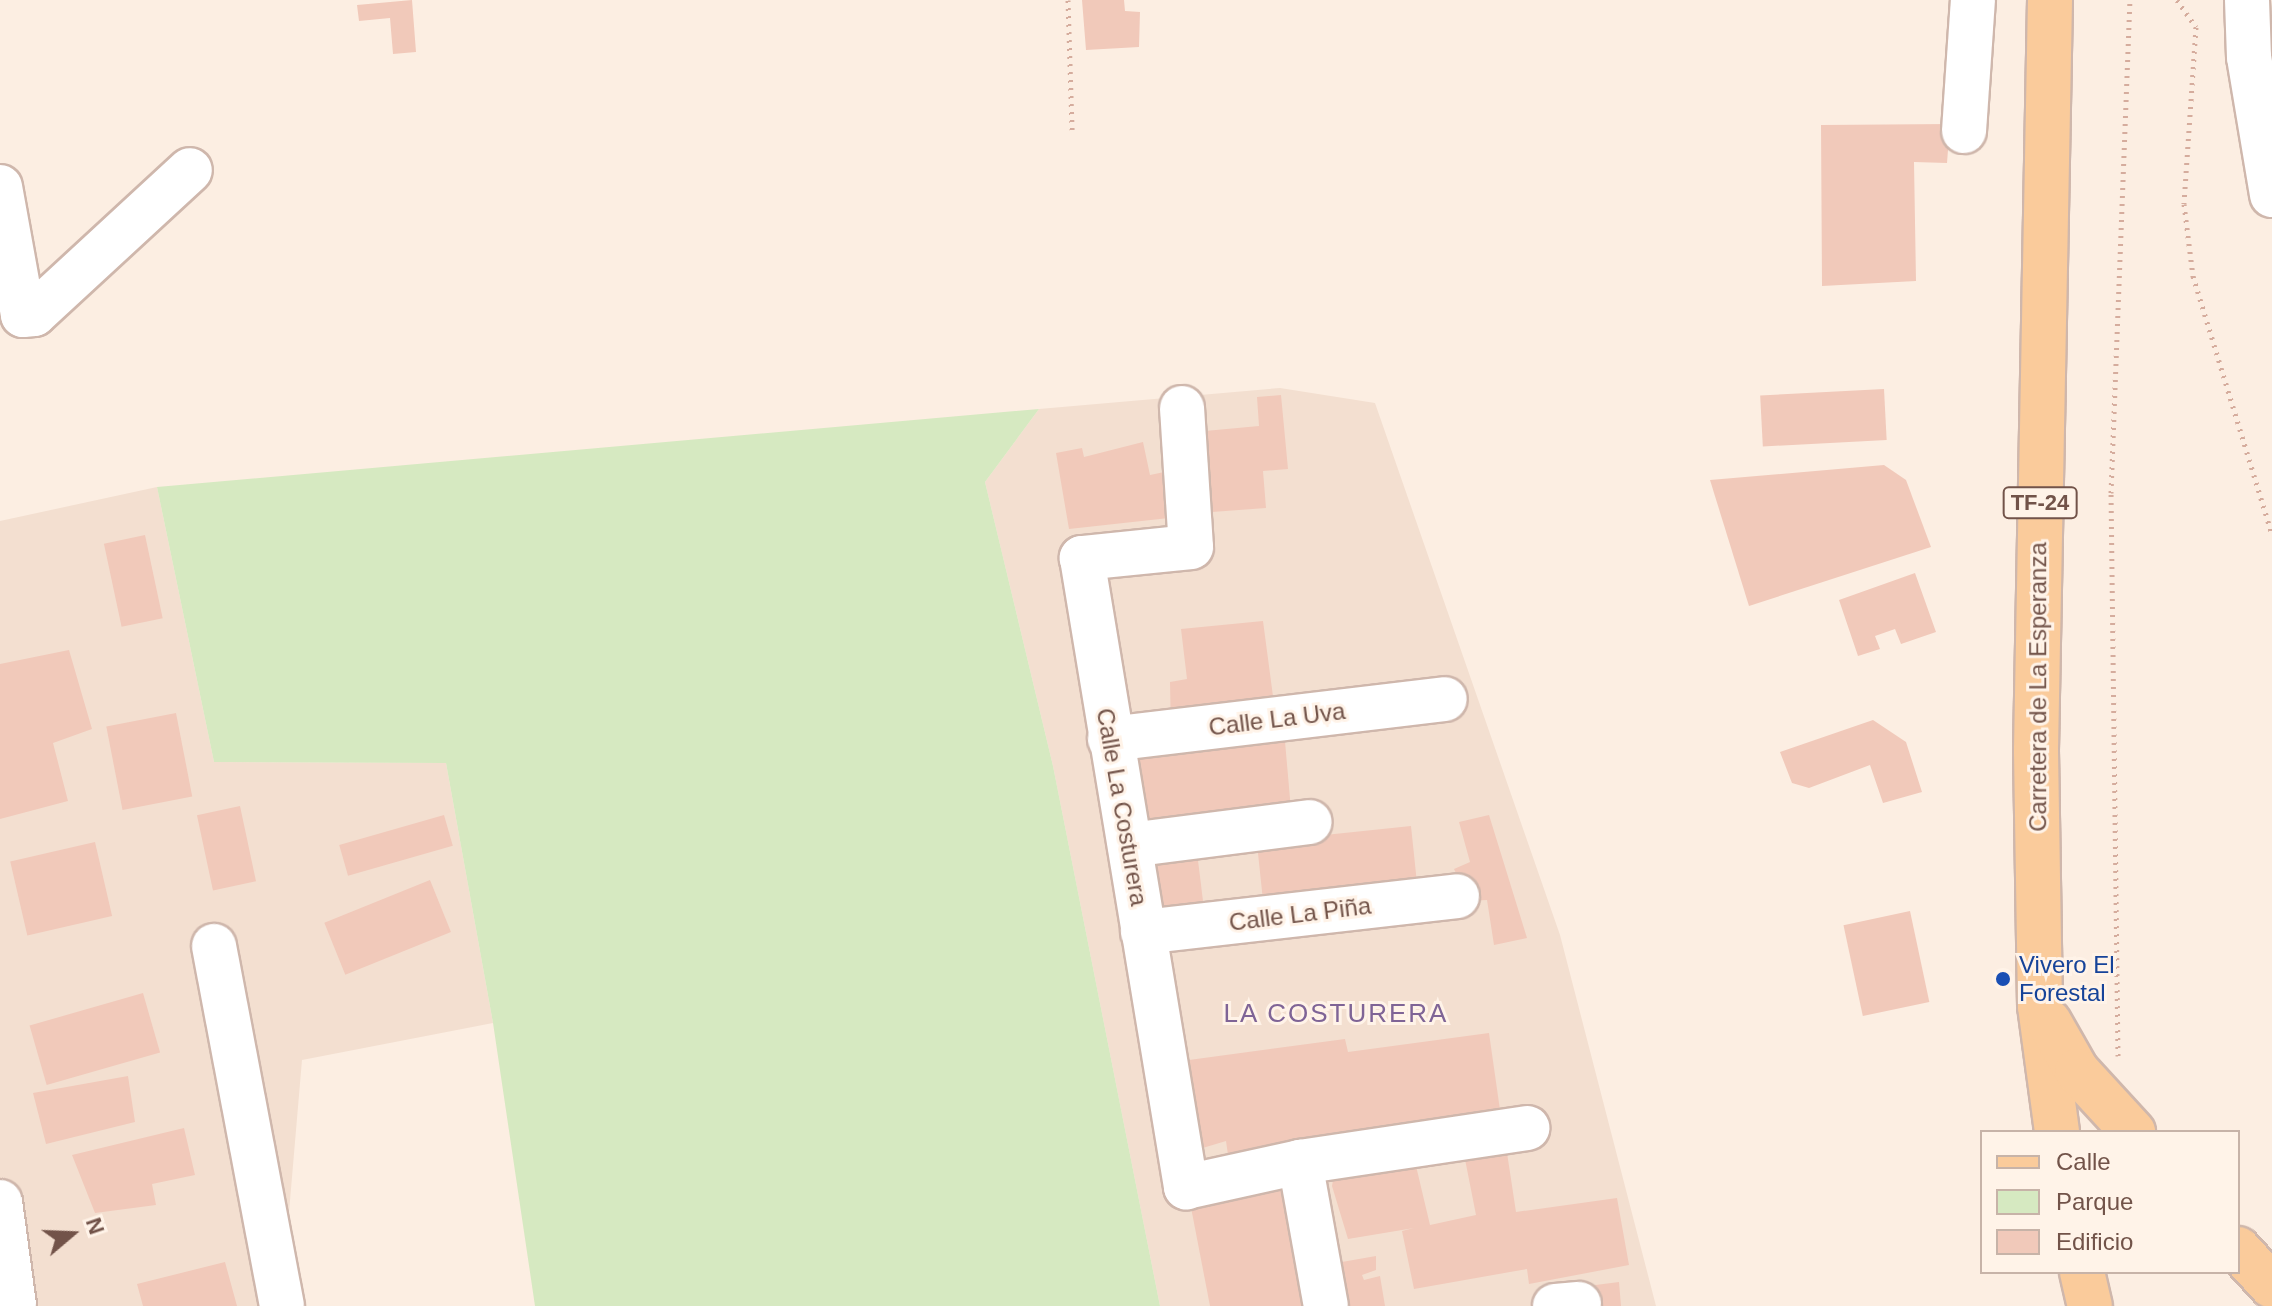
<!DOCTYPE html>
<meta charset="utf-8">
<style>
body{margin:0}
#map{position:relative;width:2272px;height:1306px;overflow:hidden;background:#fceee2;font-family:Helvetica,sans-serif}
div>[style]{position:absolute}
.residential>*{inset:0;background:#f3dfd0}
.green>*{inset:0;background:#d6e9c1}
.building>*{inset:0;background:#f1c9ba;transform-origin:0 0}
.path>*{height:5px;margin-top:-2.5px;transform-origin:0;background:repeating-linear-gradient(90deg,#d5ac9d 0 2px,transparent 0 8px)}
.roads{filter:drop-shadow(2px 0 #cfb7ac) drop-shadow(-2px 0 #cfb7ac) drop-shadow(0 2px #cfb7ac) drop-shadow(0 -2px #cfb7ac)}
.minor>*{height:44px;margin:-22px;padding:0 22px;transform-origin:22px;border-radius:22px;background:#fff}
.major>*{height:44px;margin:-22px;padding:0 22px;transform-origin:22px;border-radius:22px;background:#facb9b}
.dots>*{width:22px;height:22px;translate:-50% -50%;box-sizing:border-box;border:4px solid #fff3e8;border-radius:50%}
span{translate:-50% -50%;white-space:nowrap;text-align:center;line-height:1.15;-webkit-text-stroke:6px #fff3e8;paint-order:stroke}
.shield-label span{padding:2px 6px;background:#fff3e8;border:2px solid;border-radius:6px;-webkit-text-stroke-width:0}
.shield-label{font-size:22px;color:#725349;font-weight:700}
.street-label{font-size:24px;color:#725349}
.transit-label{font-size:24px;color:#164399}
.left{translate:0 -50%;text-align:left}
.neighbourhood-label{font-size:26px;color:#7f6496;letter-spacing:2px}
.legend{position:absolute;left:1980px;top:1130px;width:260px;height:144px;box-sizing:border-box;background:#fff3e8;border:2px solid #c7b3a8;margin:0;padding:10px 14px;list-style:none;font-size:24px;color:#725349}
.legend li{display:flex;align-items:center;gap:16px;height:40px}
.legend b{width:40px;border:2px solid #c7b3a8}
.north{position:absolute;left:32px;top:1194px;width:80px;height:80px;-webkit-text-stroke:6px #fff3e8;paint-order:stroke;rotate:71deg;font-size:22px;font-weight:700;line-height:32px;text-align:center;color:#725349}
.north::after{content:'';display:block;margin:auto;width:28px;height:36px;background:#725349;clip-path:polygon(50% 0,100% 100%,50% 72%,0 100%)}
</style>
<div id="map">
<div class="residential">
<i style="clip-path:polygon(1280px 388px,1375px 403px,1560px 935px,1656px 1306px,1160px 1306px,1053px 766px,985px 482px,1039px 409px)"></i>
<i style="clip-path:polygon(157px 487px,214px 762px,446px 763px,493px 1023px,302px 1060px,281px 1306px,0 1306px,0 521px)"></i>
</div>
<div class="green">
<i style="clip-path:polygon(1039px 409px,985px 482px,1053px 766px,1160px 1306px,535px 1306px,493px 1023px,446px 763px,214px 762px,157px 487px)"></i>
</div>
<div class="building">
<i style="clip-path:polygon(412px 0,416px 52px,393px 54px,390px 18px,359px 21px,357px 5px)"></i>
<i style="clip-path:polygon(1082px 0,1124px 0,1125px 11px,1140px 12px,1139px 47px,1086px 50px)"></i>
<i style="clip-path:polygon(1950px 124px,1947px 163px,1914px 162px,1916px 281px,1822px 286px,1821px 125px)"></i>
<i style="left:1884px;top:389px;width:51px;height:124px;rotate:87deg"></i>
<i style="clip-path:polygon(1281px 395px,1288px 469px,1263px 471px,1266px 508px,1212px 512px,1205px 431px,1259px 426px,1257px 397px)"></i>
<i style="clip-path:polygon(1143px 442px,1150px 475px,1169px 471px,1178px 517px,1069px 529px,1056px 453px,1082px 448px,1084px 457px)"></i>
<i style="clip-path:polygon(1884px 465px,1906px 480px,1931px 547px,1749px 606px,1710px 480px)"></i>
<i style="left:145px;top:535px;width:85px;height:42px;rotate:78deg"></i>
<i style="clip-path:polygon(1915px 573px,1936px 632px,1901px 644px,1895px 629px,1875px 636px,1880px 649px,1858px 656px,1839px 600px)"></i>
<i style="clip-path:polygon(1263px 621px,1276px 719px,1171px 732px,1170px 682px,1187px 679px,1181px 629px)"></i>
<i style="clip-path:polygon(69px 650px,92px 729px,53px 743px,68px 801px,0 819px,0 664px)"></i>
<i style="left:176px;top:713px;width:85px;height:71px;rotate:79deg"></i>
<i style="clip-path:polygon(1873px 720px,1906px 742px,1922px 792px,1883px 803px,1870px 765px,1809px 788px,1792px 783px,1780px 752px)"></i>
<i style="left:1284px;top:730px;width:85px;height:167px;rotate:85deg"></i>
<i style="left:240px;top:806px;width:77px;height:44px;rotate:78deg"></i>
<i style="left:444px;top:815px;width:32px;height:109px;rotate:74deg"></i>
<i style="clip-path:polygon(1489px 815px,1527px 938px,1494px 945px,1487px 900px,1469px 901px,1454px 869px,1470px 862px,1459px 822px)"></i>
<i style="left:1411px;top:826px;width:62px;height:155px;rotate:84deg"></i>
<i style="left:95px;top:842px;width:76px;height:87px;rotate:77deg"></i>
<i style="left:1196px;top:844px;width:59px;height:48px;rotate:83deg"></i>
<i style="left:430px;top:880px;width:56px;height:114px;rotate:68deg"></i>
<i style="left:1910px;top:911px;width:93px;height:68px;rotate:78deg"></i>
<i style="left:143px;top:993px;width:62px;height:118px;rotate:74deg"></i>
<i style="clip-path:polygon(1489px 1033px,1502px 1124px,1229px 1162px,1226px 1141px,1196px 1150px,1167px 1074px,1191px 1070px,1189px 1060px,1345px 1039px,1348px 1052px)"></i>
<i style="clip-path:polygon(128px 1076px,135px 1122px,46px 1144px,33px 1093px)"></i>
<i style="clip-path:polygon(184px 1128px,195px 1175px,152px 1184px,156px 1205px,95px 1213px,72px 1155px)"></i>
<i style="clip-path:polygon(1504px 1133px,1516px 1212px,1617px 1198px,1629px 1265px,1529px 1284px,1527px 1269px,1414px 1289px,1402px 1231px,1414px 1228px,1348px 1239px,1332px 1186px,1336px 1163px,1412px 1149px,1430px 1225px,1476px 1215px,1462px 1144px)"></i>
<i style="clip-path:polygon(1284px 1179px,1309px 1306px,1210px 1306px,1189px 1197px)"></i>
<i style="clip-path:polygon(1376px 1256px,1376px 1270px,1362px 1275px,1364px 1280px,1380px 1276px,1385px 1306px,1326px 1306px,1319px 1266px)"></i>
<i style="clip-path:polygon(225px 1262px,237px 1306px,143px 1306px,137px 1284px)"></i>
<i style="clip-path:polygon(1619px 1282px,1621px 1306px,1585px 1306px,1580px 1287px)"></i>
</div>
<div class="path">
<i style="left:1068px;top:0;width:130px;rotate:88.2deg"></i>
<i style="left:2177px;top:0;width:33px;rotate:55deg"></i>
<i style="left:2196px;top:27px;width:177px;rotate:93.9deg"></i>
<i style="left:2184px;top:204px;width:73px;rotate:82.9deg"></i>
<i style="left:2193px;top:276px;width:271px;rotate:73deg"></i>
<i style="left:2118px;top:1056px;width:563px;rotate:-90.71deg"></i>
<i style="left:2111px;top:493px;width:493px;rotate:-87.8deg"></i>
</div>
<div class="roads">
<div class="minor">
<i style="left:2247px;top:0;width:57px;rotate:88deg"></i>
<i style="left:2249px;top:57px;width:140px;rotate:80.5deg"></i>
<i style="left:1964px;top:131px;width:131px;rotate:-86.1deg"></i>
<i style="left:0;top:187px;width:130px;rotate:79.8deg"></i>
<i style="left:23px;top:315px;width:11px;rotate:-5deg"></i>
<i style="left:34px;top:314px;width:212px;rotate:-42.7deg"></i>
<i style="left:1182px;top:408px;width:139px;rotate:86.3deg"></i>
<i style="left:1191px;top:547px;width:110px;rotate:174.2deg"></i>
<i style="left:1082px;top:558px;width:638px;rotate:80.61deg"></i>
<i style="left:1186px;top:1187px;width:117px;rotate:-12.4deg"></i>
<i style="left:1300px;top:1162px;width:230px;rotate:-8.5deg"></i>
<i style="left:1110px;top:739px;width:337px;rotate:-6.8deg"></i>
<i style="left:1130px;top:845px;width:181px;rotate:-7.3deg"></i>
<i style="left:1143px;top:932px;width:316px;rotate:-6.5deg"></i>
<i style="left:214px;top:946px;width:366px;rotate:79.3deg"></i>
<i style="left:1300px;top:1162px;width:146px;rotate:79.8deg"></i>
<i style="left:0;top:1202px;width:105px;rotate:82.3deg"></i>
<i style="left:1555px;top:1306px;width:24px;rotate:-5deg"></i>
</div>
<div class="major">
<i style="left:2050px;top:0;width:751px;rotate:91.07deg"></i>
<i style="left:2036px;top:751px;width:255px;rotate:89.1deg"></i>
<i style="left:2040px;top:1006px;width:127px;rotate:82.3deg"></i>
<i style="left:2049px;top:1022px;width:56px;rotate:60.3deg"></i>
<i style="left:2077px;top:1071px;width:83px;rotate:47.4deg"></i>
<i style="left:2238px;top:1249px;width:50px;rotate:47.4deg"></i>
<i style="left:2082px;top:1272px;width:35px;rotate:77deg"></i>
</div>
</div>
<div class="dots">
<i style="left:2003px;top:979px;background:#1a4fb4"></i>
</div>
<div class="shield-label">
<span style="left:2040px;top:503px">TF-24</span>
</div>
<div class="street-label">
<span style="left:2038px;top:687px;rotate:-90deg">Carretera de La Esperanza</span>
<span style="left:1277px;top:719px;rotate:-7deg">Calle La Uva</span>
<span style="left:1122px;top:807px;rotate:80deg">Calle La Costurera</span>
<span style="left:1300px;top:914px;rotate:-7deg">Calle La Piña</span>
</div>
<div class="transit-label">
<span class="left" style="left:2019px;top:979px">Vivero El<br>Forestal</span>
</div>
<div class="neighbourhood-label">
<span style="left:1336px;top:1014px">LA COSTURERA</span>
</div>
<ul class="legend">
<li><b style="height:10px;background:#facb9b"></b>Calle</li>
<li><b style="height:22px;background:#d6e9c1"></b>Parque</li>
<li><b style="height:22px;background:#f1c9ba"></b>Edificio</li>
</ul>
<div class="north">N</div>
</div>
